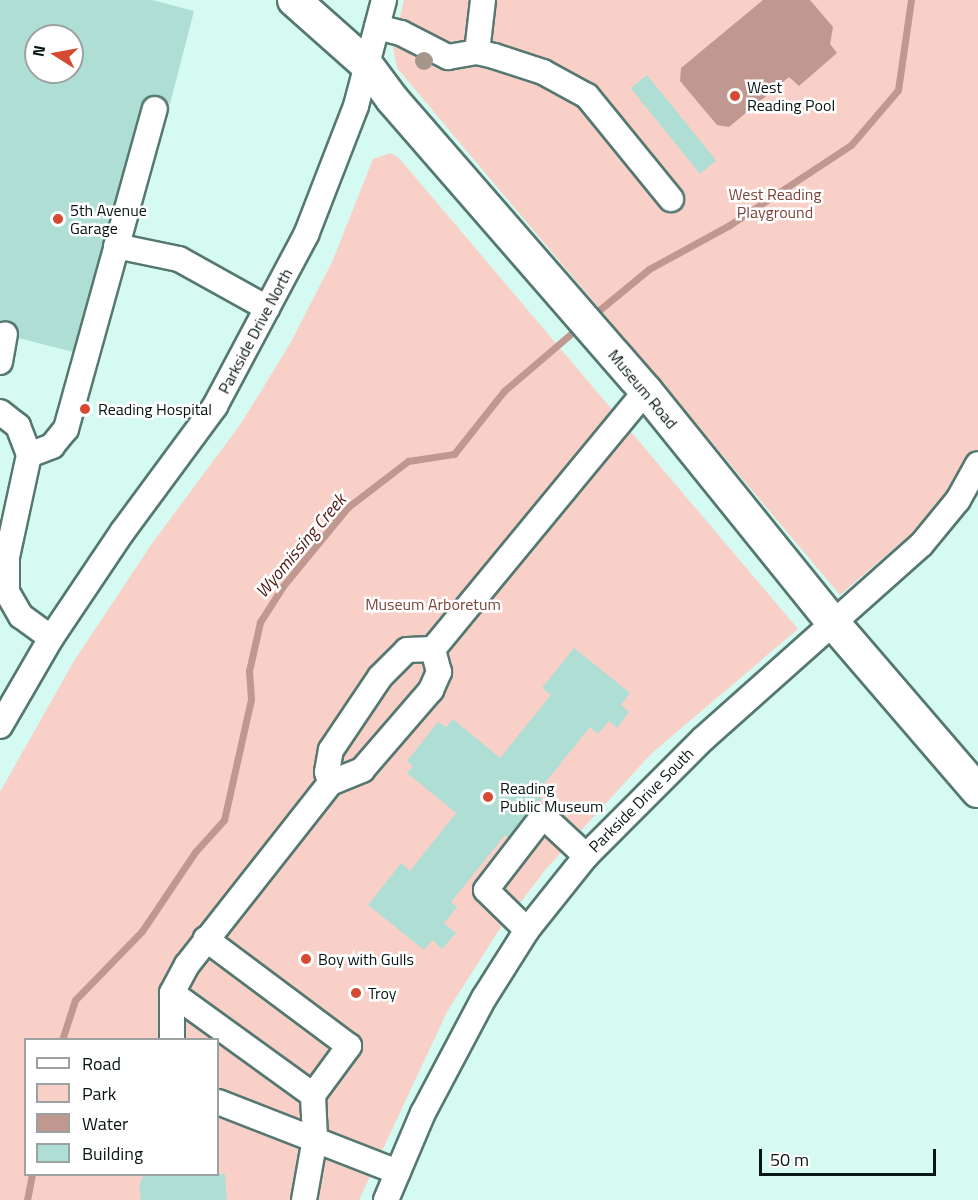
<!DOCTYPE html>
<style>
body{margin:0}
#map{position:relative;width:978px;height:1200px;overflow:hidden;background:#d4faf1;font-family:"Titillium Web",sans-serif}
div>[style]{position:absolute}
.green>*{inset:0;background:#f9d0c7}
.water>*{inset:0;background:#c1988f}
.stream>*{height:7px;margin:-3.5px;padding:0 3.5px;transform-origin:3.5px;border-radius:3.5px;background:#c1988f}
.building>*{inset:0;background:#afdfd4;transform-origin:0 0}
.roads{filter:drop-shadow(2px 0 #557870) drop-shadow(-2px 0 #557870) drop-shadow(0 2px #557870) drop-shadow(0 -2px #557870)}
.minor>*{height:24px;margin:-12px;padding:0 12px;transform-origin:12px;border-radius:12px;background:#fff}
.major>*{height:32px;margin:-16px;padding:0 16px;transform-origin:16px;border-radius:16px;background:#fff}
.trees>*{width:18px;height:18px;margin:-9px;border-radius:50%;background:#a5968c}
.dots>*{width:16px;height:16px;translate:-50% -50%;box-sizing:border-box;border:3px solid #fff;border-radius:50%}
span{translate:-50% -50%;white-space:nowrap;text-align:center;line-height:1.15;-webkit-text-stroke:5px #fff;paint-order:stroke}
.poi-label{font-size:16px;color:#081613}
.left{translate:0 -50%;text-align:left}
.park-label{font-size:16px;color:#7e453a}
.street-label{font-size:16px;color:#081613}
.water-label{font-size:18px;color:#4f1a12;font-style:italic}
.legend{position:absolute;left:24px;top:1038px;width:195px;height:138px;box-sizing:border-box;background:#fff;border:2px solid #9ca2a1;margin:0;padding:8px 10px;list-style:none;font-size:18px;color:#081613}
.legend li{display:flex;align-items:center;gap:12px;height:30px}
.legend b{width:30px;border:2px solid #9ca2a1}
.north{position:absolute;left:24px;top:24px;width:60px;height:60px;box-sizing:border-box;background:#fff;border:2px solid #9ca2a1;border-radius:50%;rotate:281deg;font-size:16px;font-weight:700;line-height:24px;text-align:center;color:#081613}
.north::after{content:'';display:block;margin:auto;width:21px;height:27px;background:#d64a33;clip-path:polygon(50% 0,100% 100%,50% 72%,0 100%)}
.scale{position:absolute;left:759px;top:1149px;width:177px;height:27px;box-sizing:border-box;border:3px solid #081613;border-top:0;padding-left:8px;font-size:18px;line-height:21px;white-space:nowrap;color:#081613;-webkit-text-stroke:4px #fff;paint-order:stroke}
</style>
<div id="map">
<div class="green">
<i style="clip-path:polygon(404px 0,978px 0,978px 450px,947px 503px,840px 595px,397px 68px,393px 47px)"></i>
<i style="clip-path:polygon(evenodd,390px 153px,399px 158px,798px 629px,652px 753px,546px 869px,497px 933px,447px 1012px,359px 1200px,0 1200px,0 792px,74px 661px,151px 545px,242px 422px,291px 342px,333px 260px,373px 159px,390px 153px,26px 1040px,218px 1040px,218px 1174px,26px 1174px,26px 1040px)"></i>
</div>
<div class="water">
<i style="clip-path:polygon(763px 0,810px 0,833px 27px,830px 44px,837px 53px,799px 86px,789px 77px,729px 127px,717px 125px,680px 81px,681px 68px)"></i>
</div>
<div class="stream">
<i style="left:592px;top:316px;width:74px;rotate:-39.5deg"></i>
<i style="left:649px;top:269px;width:90px;rotate:-28.6deg"></i>
<i style="left:728px;top:226px;width:147px;rotate:-33.4deg"></i>
<i style="left:851px;top:145px;width:72px;rotate:-49.5deg"></i>
<i style="left:898px;top:90px;width:91px;rotate:-81.8deg"></i>
<i style="left:62px;top:1040px;width:42px;rotate:-72deg"></i>
<i style="left:75px;top:1000px;width:96px;rotate:-45.8deg"></i>
<i style="left:142px;top:931px;width:95px;rotate:-56.1deg"></i>
<i style="left:195px;top:852px;width:43px;rotate:-47.8deg"></i>
<i style="left:224px;top:820px;width:124px;rotate:-77.4deg"></i>
<i style="left:251px;top:699px;width:28px;rotate:-94deg"></i>
<i style="left:249px;top:671px;width:50px;rotate:-77.3deg"></i>
<i style="left:260px;top:622px;width:43px;rotate:-57.4deg"></i>
<i style="left:283px;top:586px;width:102px;rotate:-50.6deg"></i>
<i style="left:348px;top:507px;width:76px;rotate:-37.5deg"></i>
<i style="left:408px;top:461px;width:47px;rotate:-8.7deg"></i>
<i style="left:454px;top:454px;width:80px;rotate:-51.6deg"></i>
<i style="left:504px;top:391px;width:99px;rotate:-40.5deg"></i>
<i style="left:27px;top:1200px;width:26px;rotate:-79deg"></i>
</div>
<div class="building">
<i style="clip-path:polygon(evenodd,0 0,152px 0,194px 11px,170px 104px,159px 96px,152px 95px,141px 105px,73px 352px,19px 338px,15px 324px,0 321px,0 0,36px 36px,72px 36px,72px 72px,36px 72px,36px 36px)"></i>
<i style="left:647px;top:75px;width:110px;height:21px;rotate:51deg"></i>
<i style="clip-path:polygon(574px 648px,630px 693px,621px 705px,629px 712px,617px 728px,609px 721px,598px 734px,590px 727px,536px 794px,542px 799px,508px 838px,505px 835px,451px 902px,457px 907px,444px 923px,456px 933px,442px 949px,432px 940px,424px 950px,368px 905px,401px 863px,410px 871px,456px 813px,407px 773px,413px 766px,407px 761px,438px 722px,446px 727px,453px 719px,500px 758px,551px 695px,542px 688px)"></i>
<i style="clip-path:polygon(144px 1174px,225px 1174px,227px 1200px,141px 1200px,139px 1186px)"></i>
</div>
<div class="roads">
<div class="minor">
<i style="left:377px;top:27px;width:25px;rotate:14deg"></i>
<i style="left:401px;top:33px;width:53px;rotate:27.1deg"></i>
<i style="left:448px;top:57px;width:29px;rotate:-10deg"></i>
<i style="left:477px;top:52px;width:17px;rotate:13deg"></i>
<i style="left:494px;top:56px;width:52px;rotate:18.1deg"></i>
<i style="left:543px;top:72px;width:50px;rotate:28.6deg"></i>
<i style="left:587px;top:96px;width:133px;rotate:50.8deg"></i>
<i style="left:477px;top:52px;width:52px;rotate:-83.4deg"></i>
<i style="left:116px;top:246px;width:64px;rotate:11.7deg"></i>
<i style="left:179px;top:259px;width:101px;rotate:29.1deg"></i>
<i style="left:0;top:362px;width:28px;rotate:-80deg"></i>
<i style="left:0;top:412px;width:23px;rotate:38deg"></i>
<i style="left:18px;top:426px;width:31px;rotate:69deg"></i>
<i style="left:29px;top:455px;width:104px;rotate:102.2deg"></i>
<i style="left:7px;top:557px;width:35px;rotate:90deg"></i>
<i style="left:7px;top:592px;width:28px;rotate:60deg"></i>
<i style="left:21px;top:616px;width:37px;rotate:36deg"></i>
<i style="left:29px;top:455px;width:25px;rotate:-21deg"></i>
<i style="left:52px;top:446px;width:22px;rotate:-51deg"></i>
<i style="left:66px;top:429px;width:332px;rotate:-74.5deg"></i>
<i style="left:0;top:726px;width:102px;rotate:-59.9deg"></i>
<i style="left:51px;top:638px;width:129px;rotate:-56.1deg"></i>
<i style="left:123px;top:531px;width:155px;rotate:-53.6deg"></i>
<i style="left:215px;top:406px;width:194px;rotate:-62deg"></i>
<i style="left:306px;top:235px;width:138px;rotate:-68.8deg"></i>
<i style="left:356px;top:106px;width:110px;rotate:-75.2deg"></i>
<i style="left:330px;top:783px;width:11px;rotate:-105deg"></i>
<i style="left:327px;top:772px;width:22px;rotate:-80deg"></i>
<i style="left:331px;top:750px;width:88px;rotate:-56.1deg"></i>
<i style="left:380px;top:677px;width:38px;rotate:-45deg"></i>
<i style="left:407px;top:650px;width:26px;rotate:-2deg"></i>
<i style="left:433px;top:649px;width:335px;rotate:-50.5deg"></i>
<i style="left:527px;top:930px;width:57px;rotate:-135.7deg"></i>
<i style="left:486px;top:890px;width:93px;rotate:-52.4deg"></i>
<i style="left:543px;top:816px;width:59px;rotate:42.9deg"></i>
<i style="left:172px;top:993px;width:174px;rotate:35.9deg"></i>
<i style="left:313px;top:1095px;width:61px;rotate:-53.7deg"></i>
<i style="left:349px;top:1046px;width:179px;rotate:-143.2deg"></i>
<i style="left:172px;top:1040px;width:47px;rotate:-90deg"></i>
<i style="left:172px;top:993px;width:32px;rotate:-62deg"></i>
<i style="left:187px;top:965px;width:231px;rotate:-51.8deg"></i>
<i style="left:330px;top:783px;width:35px;rotate:-22deg"></i>
<i style="left:362px;top:770px;width:106px;rotate:-49.2deg"></i>
<i style="left:431px;top:690px;width:20px;rotate:-66deg"></i>
<i style="left:439px;top:672px;width:24px;rotate:-105deg"></i>
<i style="left:218px;top:1102px;width:193px;rotate:21.3deg"></i>
<i style="left:304px;top:1200px;width:63px;rotate:-79.9deg"></i>
<i style="left:315px;top:1138px;width:43px;rotate:-92.7deg"></i>
<i style="left:386px;top:1200px;width:95px;rotate:-67deg"></i>
<i style="left:423px;top:1113px;width:130px;rotate:-62.1deg"></i>
<i style="left:484px;top:998px;width:80px;rotate:-57.7deg"></i>
<i style="left:527px;top:930px;width:95px;rotate:-51.4deg"></i>
<i style="left:586px;top:856px;width:165px;rotate:-45deg"></i>
<i style="left:703px;top:739px;width:292px;rotate:-41.7deg"></i>
<i style="left:921px;top:545px;width:58px;rotate:-50.6deg"></i>
<i style="left:958px;top:500px;width:41px;rotate:-60.9deg"></i>
</div>
<div class="major">
<i style="left:294px;top:0;width:96px;rotate:41.6deg"></i>
<i style="left:366px;top:64px;width:44px;rotate:53.4deg"></i>
<i style="left:392px;top:99px;width:387px;rotate:49deg"></i>
<i style="left:646px;top:391px;width:301px;rotate:51.1deg"></i>
<i style="left:835px;top:625px;width:219px;rotate:49.3deg"></i>
</div>
</div>
<div class="trees">
<i style="left:424px;top:61px"></i>
</div>
<div class="dots">
<i style="left:735px;top:96px;background:#d64a33"></i>
<i style="left:58px;top:219px;background:#d64a33"></i>
<i style="left:85px;top:409px;background:#d64a33"></i>
<i style="left:488px;top:797px;background:#d64a33"></i>
<i style="left:306px;top:959px;background:#d64a33"></i>
<i style="left:356px;top:993px;background:#d64a33"></i>
</div>
<div class="poi-label">
<span class="left" style="left:747px;top:96px">West<br>Reading Pool</span>
<span class="left" style="left:70px;top:219px">5th Avenue<br>Garage</span>
<span class="left" style="left:98px;top:409px">Reading Hospital</span>
<span class="left" style="left:500px;top:797px">Reading<br>Public Museum</span>
<span class="left" style="left:318px;top:959px">Boy with Gulls</span>
<span class="left" style="left:368px;top:993px">Troy</span>
</div>
<div class="park-label">
<span style="left:775px;top:203px">West Reading<br>Playground</span>
<span style="left:433px;top:604px">Museum Arboretum</span>
</div>
<div class="street-label">
<span style="left:255px;top:331px;rotate:-62deg">Parkside Drive North</span>
<span style="left:643px;top:389px;rotate:50deg">Museum Road</span>
<span style="left:641px;top:800px;rotate:-45deg">Parkside Drive South</span>
</div>
<div class="water-label">
<span style="left:301px;top:546px;rotate:-50deg">Wyomissing Creek</span>
</div>
<ul class="legend">
<li><b style="height:8px;background:#fff"></b>Road</li>
<li><b style="height:16px;background:#f9d0c7"></b>Park</li>
<li><b style="height:16px;background:#c1988f"></b>Water</li>
<li><b style="height:16px;background:#afdfd4"></b>Building</li>
</ul>
<div class="north">N</div>
<div class="scale">50 m</div>
</div>
